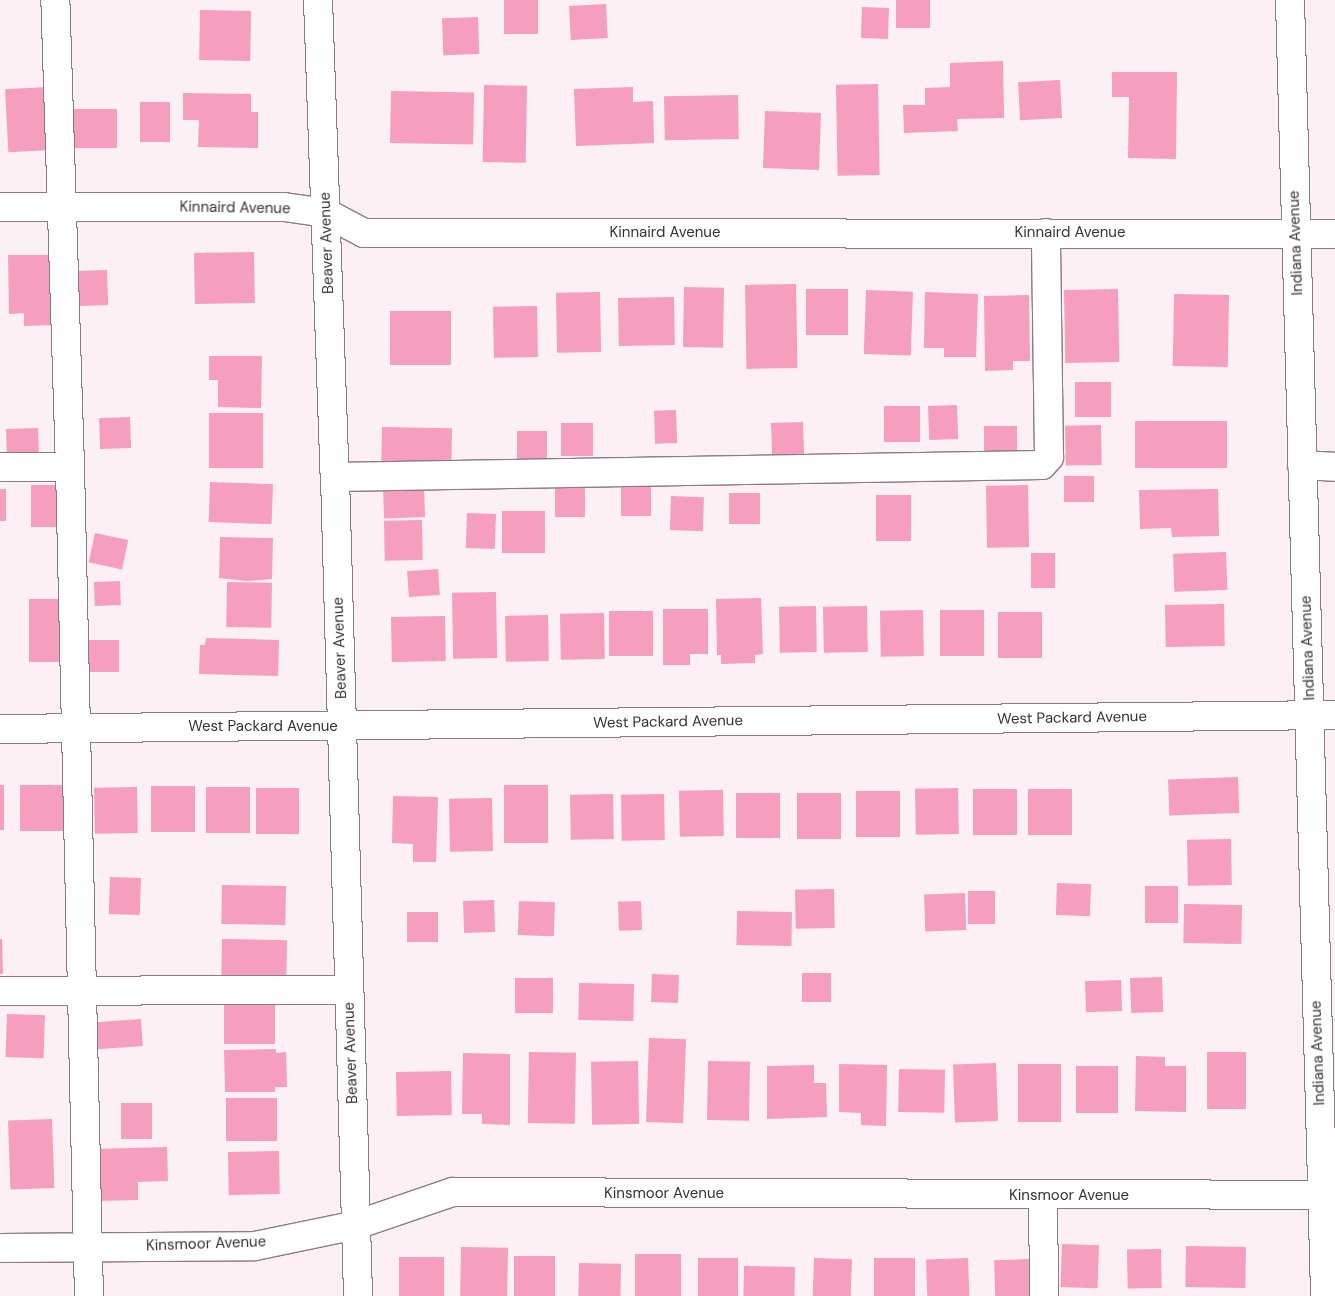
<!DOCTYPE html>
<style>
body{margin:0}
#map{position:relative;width:1335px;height:1296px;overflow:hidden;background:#fdf0f4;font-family:"DM Sans",sans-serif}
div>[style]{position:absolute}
.building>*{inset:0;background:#f59ebd;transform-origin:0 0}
.roads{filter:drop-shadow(1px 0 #8b7c81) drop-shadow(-1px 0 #8b7c81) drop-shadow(0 1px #8b7c81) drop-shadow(0 -1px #8b7c81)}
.minor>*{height:28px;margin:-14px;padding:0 14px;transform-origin:14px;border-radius:14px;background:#fff}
span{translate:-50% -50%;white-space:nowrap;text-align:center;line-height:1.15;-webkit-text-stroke:5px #fff;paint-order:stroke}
.street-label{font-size:15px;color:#373133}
</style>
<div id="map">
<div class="building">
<i style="left:504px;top:0;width:34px;height:34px"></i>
<i style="left:896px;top:0;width:34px;height:28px"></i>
<i style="left:606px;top:4px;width:34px;height:37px;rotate:87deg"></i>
<i style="left:862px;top:7px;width:27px;height:31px;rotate:2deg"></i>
<i style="left:200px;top:10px;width:51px;height:50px;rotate:1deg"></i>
<i style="left:478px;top:17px;width:37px;height:36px;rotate:88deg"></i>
<i style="clip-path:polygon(1003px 61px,1004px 118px,957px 119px,958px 131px,904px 133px,903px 105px,925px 105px,925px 88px,950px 87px,950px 63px)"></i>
<i style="clip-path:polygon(1112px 72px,1177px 72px,1176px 159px,1128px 158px,1129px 97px,1112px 97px)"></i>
<i style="left:1060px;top:80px;width:38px;height:42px;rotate:87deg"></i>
<i style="left:878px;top:84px;width:91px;height:42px;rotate:89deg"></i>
<i style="left:484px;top:85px;width:43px;height:77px;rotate:1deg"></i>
<i style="left:48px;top:87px;width:63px;height:43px;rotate:87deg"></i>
<i style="clip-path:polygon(633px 87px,633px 102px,653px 101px,654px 143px,576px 146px,574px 89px)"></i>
<i style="left:391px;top:91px;width:83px;height:52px;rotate:1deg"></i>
<i style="clip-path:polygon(183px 93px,251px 94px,251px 112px,258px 112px,258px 148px,198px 147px,199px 120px,183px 120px)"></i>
<i style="left:738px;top:95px;width:44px;height:74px;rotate:89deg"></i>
<i style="left:140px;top:102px;width:30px;height:40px"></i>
<i style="left:73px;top:109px;width:44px;height:39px"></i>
<i style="left:765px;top:111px;width:56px;height:57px;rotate:2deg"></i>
<i style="left:254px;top:252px;width:51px;height:60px;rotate:89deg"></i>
<i style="clip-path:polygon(8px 255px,53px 255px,54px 325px,24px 326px,24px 313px,9px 314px)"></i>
<i style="left:107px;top:270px;width:35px;height:35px;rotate:88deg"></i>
<i style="left:796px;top:284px;width:84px;height:51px;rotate:89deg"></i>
<i style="left:684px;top:287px;width:40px;height:60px;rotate:1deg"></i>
<i style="left:806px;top:289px;width:42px;height:46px"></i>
<i style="left:1118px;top:289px;width:73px;height:54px;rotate:89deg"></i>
<i style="left:866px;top:290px;width:47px;height:64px;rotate:2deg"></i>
<i style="left:600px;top:292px;width:60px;height:44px;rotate:89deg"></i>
<i style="clip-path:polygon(925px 292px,978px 294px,976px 357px,944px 357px,944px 348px,924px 348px)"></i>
<i style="left:1174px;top:294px;width:55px;height:72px;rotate:1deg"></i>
<i style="clip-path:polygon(1029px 295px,1030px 361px,1013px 361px,1013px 370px,985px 371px,984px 296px)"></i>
<i style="left:674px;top:297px;width:48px;height:56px;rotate:89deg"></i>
<i style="left:537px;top:306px;width:51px;height:44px;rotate:89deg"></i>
<i style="left:390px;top:311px;width:61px;height:54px"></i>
<i style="clip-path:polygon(209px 356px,262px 356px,261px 408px,218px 407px,218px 380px,209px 380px)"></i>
<i style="left:1075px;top:382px;width:36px;height:35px"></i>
<i style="left:957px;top:405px;width:34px;height:29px;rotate:88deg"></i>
<i style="left:884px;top:406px;width:36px;height:36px"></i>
<i style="left:676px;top:410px;width:33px;height:22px;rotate:88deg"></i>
<i style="left:263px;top:413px;width:55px;height:54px;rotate:90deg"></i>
<i style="left:130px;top:417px;width:31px;height:31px;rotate:88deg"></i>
<i style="left:1227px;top:421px;width:47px;height:92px;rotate:90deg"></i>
<i style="left:803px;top:422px;width:33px;height:32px;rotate:88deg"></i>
<i style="left:593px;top:423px;width:33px;height:32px;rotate:90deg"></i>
<i style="left:1101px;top:425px;width:40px;height:36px;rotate:89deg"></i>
<i style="left:984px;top:426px;width:33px;height:25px"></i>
<i style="left:382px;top:427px;width:70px;height:38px;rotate:1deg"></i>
<i style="left:38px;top:428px;width:31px;height:32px;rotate:88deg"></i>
<i style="left:517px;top:431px;width:30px;height:31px"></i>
<i style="left:1064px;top:476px;width:30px;height:26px"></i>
<i style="left:210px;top:482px;width:63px;height:40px;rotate:2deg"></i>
<i style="left:31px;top:485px;width:27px;height:42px"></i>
<i style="left:651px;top:485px;width:31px;height:30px;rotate:90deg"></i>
<i style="left:1028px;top:485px;width:62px;height:42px;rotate:89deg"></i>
<i style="left:585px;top:486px;width:31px;height:30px;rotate:90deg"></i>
<i style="left:424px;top:487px;width:30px;height:41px;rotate:88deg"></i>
<i style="left:6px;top:489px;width:32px;height:6px;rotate:90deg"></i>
<i style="clip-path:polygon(1218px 489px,1219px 536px,1172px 537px,1171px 528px,1140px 529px,1139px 490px)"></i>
<i style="left:729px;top:493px;width:31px;height:31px"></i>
<i style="left:876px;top:495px;width:35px;height:46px"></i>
<i style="left:671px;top:496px;width:33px;height:34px;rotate:2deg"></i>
<i style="left:502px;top:511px;width:43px;height:42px"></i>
<i style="left:467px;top:513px;width:29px;height:35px;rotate:2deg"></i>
<i style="left:422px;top:520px;width:40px;height:38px;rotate:89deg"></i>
<i style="left:95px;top:533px;width:34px;height:30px;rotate:12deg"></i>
<i style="clip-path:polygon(220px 537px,273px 538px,272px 579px,246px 581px,219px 578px)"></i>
<i style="left:1226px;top:552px;width:38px;height:53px;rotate:88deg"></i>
<i style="left:1031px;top:553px;width:24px;height:35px"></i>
<i style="left:438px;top:569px;width:26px;height:31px;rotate:86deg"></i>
<i style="left:120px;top:581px;width:24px;height:26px;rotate:88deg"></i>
<i style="left:227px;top:582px;width:45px;height:45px;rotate:1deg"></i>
<i style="left:496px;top:592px;width:66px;height:44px;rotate:89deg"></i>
<i style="clip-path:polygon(761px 598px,763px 654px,755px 655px,755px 663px,721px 664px,721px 655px,717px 655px,716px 599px)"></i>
<i style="left:29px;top:599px;width:35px;height:63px"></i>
<i style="left:1224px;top:604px;width:42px;height:59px;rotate:89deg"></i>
<i style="left:816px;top:606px;width:46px;height:37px;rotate:89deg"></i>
<i style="left:867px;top:606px;width:46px;height:44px;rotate:89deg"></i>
<i style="clip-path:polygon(663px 609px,708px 609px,708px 654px,690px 654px,690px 665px,663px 665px)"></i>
<i style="left:923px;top:610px;width:46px;height:43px;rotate:89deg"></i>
<i style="left:984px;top:610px;width:46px;height:44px;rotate:90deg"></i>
<i style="left:609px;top:611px;width:44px;height:45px"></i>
<i style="left:998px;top:612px;width:44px;height:46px"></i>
<i style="left:604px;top:613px;width:46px;height:44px;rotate:89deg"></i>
<i style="left:548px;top:615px;width:46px;height:43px;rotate:89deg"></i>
<i style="left:445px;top:616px;width:45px;height:54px;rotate:89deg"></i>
<i style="clip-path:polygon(206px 638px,279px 640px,278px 676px,199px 674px,200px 645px,205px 645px)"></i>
<i style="left:87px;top:640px;width:32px;height:32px"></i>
<i style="left:1238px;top:777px;width:36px;height:70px;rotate:88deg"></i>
<i style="left:0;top:785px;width:4px;height:45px"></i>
<i style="left:20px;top:785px;width:43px;height:46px"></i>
<i style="left:504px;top:785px;width:44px;height:58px"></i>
<i style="left:195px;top:786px;width:46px;height:44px;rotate:90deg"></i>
<i style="left:137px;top:787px;width:46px;height:43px;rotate:89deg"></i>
<i style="left:250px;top:787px;width:46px;height:44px;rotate:90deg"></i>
<i style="left:256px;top:788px;width:43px;height:46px"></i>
<i style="left:958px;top:788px;width:46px;height:43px;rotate:89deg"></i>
<i style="left:973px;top:789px;width:44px;height:46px"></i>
<i style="left:1028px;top:789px;width:44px;height:46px"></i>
<i style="left:723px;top:790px;width:46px;height:44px;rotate:89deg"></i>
<i style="left:856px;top:791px;width:44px;height:46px"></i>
<i style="left:780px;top:793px;width:45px;height:44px;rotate:90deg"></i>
<i style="left:841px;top:793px;width:46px;height:44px;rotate:90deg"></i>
<i style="left:613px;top:794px;width:45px;height:43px;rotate:89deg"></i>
<i style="left:664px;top:794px;width:46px;height:43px;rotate:89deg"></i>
<i style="clip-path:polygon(393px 796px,438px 797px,436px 862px,413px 862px,413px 844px,392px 843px)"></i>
<i style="left:492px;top:798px;width:53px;height:43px;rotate:89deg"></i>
<i style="left:1231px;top:839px;width:46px;height:44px;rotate:89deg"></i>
<i style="left:110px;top:877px;width:31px;height:37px;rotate:2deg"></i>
<i style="left:1057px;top:883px;width:34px;height:32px;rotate:2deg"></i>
<i style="left:222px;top:885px;width:64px;height:39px;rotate:1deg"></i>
<i style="left:1145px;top:886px;width:33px;height:37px"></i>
<i style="left:834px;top:889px;width:39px;height:39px;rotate:89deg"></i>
<i style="left:968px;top:891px;width:27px;height:33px"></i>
<i style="left:965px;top:893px;width:37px;height:41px;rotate:88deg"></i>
<i style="left:494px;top:900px;width:32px;height:31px;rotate:88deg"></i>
<i style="left:519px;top:901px;width:36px;height:34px;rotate:2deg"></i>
<i style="left:641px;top:901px;width:29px;height:23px;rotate:88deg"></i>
<i style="left:1184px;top:904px;width:58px;height:39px;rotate:1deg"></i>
<i style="left:737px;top:911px;width:55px;height:34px;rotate:1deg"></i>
<i style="left:407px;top:912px;width:31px;height:30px"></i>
<i style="clip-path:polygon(0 939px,2px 939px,3px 974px,0 974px)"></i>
<i style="left:222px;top:939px;width:65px;height:39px;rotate:1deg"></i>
<i style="left:802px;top:973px;width:29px;height:29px"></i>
<i style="left:652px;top:974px;width:27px;height:28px;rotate:2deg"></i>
<i style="left:1162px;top:977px;width:35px;height:32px;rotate:88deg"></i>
<i style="left:515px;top:978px;width:38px;height:35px"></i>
<i style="left:1121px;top:980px;width:31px;height:36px;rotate:88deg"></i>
<i style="left:579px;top:983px;width:55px;height:37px;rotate:1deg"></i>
<i style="left:275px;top:1001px;width:43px;height:51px;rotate:90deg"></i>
<i style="left:7px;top:1014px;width:38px;height:43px;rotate:2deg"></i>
<i style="left:141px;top:1019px;width:27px;height:46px;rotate:86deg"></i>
<i style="left:649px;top:1038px;width:37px;height:84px;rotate:2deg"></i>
<i style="clip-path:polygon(276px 1049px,276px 1053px,286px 1052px,287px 1087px,275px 1087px,275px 1092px,225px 1092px,224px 1050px)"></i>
<i style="left:529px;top:1052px;width:47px;height:71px;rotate:1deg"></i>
<i style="left:1246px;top:1052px;width:57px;height:39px;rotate:90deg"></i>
<i style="clip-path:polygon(463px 1053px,510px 1054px,510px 1125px,482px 1124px,482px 1114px,462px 1114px)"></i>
<i style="clip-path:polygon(1136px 1056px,1165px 1057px,1165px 1066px,1186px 1066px,1186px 1112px,1135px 1111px)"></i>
<i style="left:638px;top:1061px;width:63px;height:47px;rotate:89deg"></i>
<i style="left:708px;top:1061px;width:42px;height:59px;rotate:1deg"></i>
<i style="left:996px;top:1063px;width:58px;height:43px;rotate:88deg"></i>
<i style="clip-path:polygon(839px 1064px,887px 1065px,886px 1126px,861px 1125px,861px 1113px,839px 1112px)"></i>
<i style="left:1018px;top:1064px;width:43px;height:58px"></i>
<i style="clip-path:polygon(814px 1065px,814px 1083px,826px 1083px,827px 1117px,767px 1119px,767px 1066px)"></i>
<i style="left:1076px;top:1066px;width:42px;height:47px"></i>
<i style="left:899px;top:1069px;width:46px;height:43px;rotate:1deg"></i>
<i style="left:451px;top:1071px;width:44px;height:55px;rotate:89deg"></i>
<i style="left:226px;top:1098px;width:51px;height:43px"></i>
<i style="left:121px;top:1103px;width:31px;height:36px"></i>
<i style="left:52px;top:1119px;width:69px;height:44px;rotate:88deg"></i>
<i style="clip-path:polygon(167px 1147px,168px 1181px,138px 1182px,138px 1200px,97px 1201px,95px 1149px)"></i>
<i style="left:279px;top:1151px;width:43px;height:51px;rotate:89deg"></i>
<i style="left:1062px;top:1244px;width:37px;height:43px;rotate:2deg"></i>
<i style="left:1186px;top:1246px;width:60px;height:41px;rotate:1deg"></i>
<i style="left:461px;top:1247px;width:47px;height:49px;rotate:1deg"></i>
<i style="left:1161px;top:1249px;width:39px;height:34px;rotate:89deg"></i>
<i style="left:681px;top:1254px;width:42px;height:46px;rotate:90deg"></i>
<i style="left:514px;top:1256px;width:41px;height:40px"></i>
<i style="left:399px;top:1257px;width:45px;height:39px"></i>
<i style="left:698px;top:1258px;width:40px;height:38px"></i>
<i style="left:814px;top:1258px;width:38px;height:38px;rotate:2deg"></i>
<i style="left:874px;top:1258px;width:41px;height:38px"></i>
<i style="left:968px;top:1258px;width:38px;height:42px;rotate:88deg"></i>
<i style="left:1029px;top:1259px;width:37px;height:35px;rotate:88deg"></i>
<i style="left:579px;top:1263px;width:42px;height:33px;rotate:1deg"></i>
<i style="left:744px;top:1266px;width:51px;height:30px;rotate:1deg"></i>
</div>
<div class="roads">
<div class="minor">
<i style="left:318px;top:0;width:477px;rotate:88deg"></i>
<i style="left:335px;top:477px;width:819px;rotate:88.39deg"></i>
<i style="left:1290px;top:0;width:1296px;rotate:88.45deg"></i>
<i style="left:0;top:207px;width:284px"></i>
<i style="left:284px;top:207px;width:42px;rotate:8.1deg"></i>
<i style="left:326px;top:213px;width:43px;rotate:27.8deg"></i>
<i style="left:364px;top:233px;width:971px;rotate:0.06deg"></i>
<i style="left:1302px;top:465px;width:33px;rotate:3deg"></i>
<i style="left:0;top:467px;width:70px"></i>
<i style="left:70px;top:467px;width:467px;rotate:-91.8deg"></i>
<i style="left:70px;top:467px;width:829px;rotate:88.69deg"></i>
<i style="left:335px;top:477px;width:707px;rotate:-0.97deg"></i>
<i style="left:1042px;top:465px;width:11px;rotate:-49deg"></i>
<i style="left:1049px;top:457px;width:224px;rotate:-90.8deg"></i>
<i style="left:0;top:729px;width:1335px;rotate:-0.6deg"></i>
<i style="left:0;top:991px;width:349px;rotate:-0.2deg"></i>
<i style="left:1043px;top:1196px;width:100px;rotate:89.4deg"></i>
<i style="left:0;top:1248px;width:255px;rotate:-0.4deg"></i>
<i style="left:255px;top:1246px;width:103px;rotate:-11.7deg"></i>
<i style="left:356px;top:1225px;width:102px;rotate:-18.8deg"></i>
<i style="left:453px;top:1192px;width:882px;rotate:0.19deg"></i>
</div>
</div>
<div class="street-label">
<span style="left:235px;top:208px;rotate:1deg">Kinnaird Avenue</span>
<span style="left:665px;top:233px">Kinnaird Avenue</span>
<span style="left:1070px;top:233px">Kinnaird Avenue</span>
<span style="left:327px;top:243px;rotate:-92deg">Beaver Avenue</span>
<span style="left:1296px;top:243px;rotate:-92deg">Indiana Avenue</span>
<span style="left:340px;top:648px;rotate:-92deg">Beaver Avenue</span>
<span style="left:1308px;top:648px;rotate:-92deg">Indiana Avenue</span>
<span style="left:1072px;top:718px;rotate:-1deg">West Packard Avenue</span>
<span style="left:668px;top:722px;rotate:-1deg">West Packard Avenue</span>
<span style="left:263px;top:727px">West Packard Avenue</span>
<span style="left:351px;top:1053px;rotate:-92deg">Beaver Avenue</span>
<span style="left:1318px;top:1053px;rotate:-92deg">Indiana Avenue</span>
<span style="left:664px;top:1194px">Kinsmoor Avenue</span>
<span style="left:1069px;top:1196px">Kinsmoor Avenue</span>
<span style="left:206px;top:1244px;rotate:-2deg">Kinsmoor Avenue</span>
</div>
</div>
